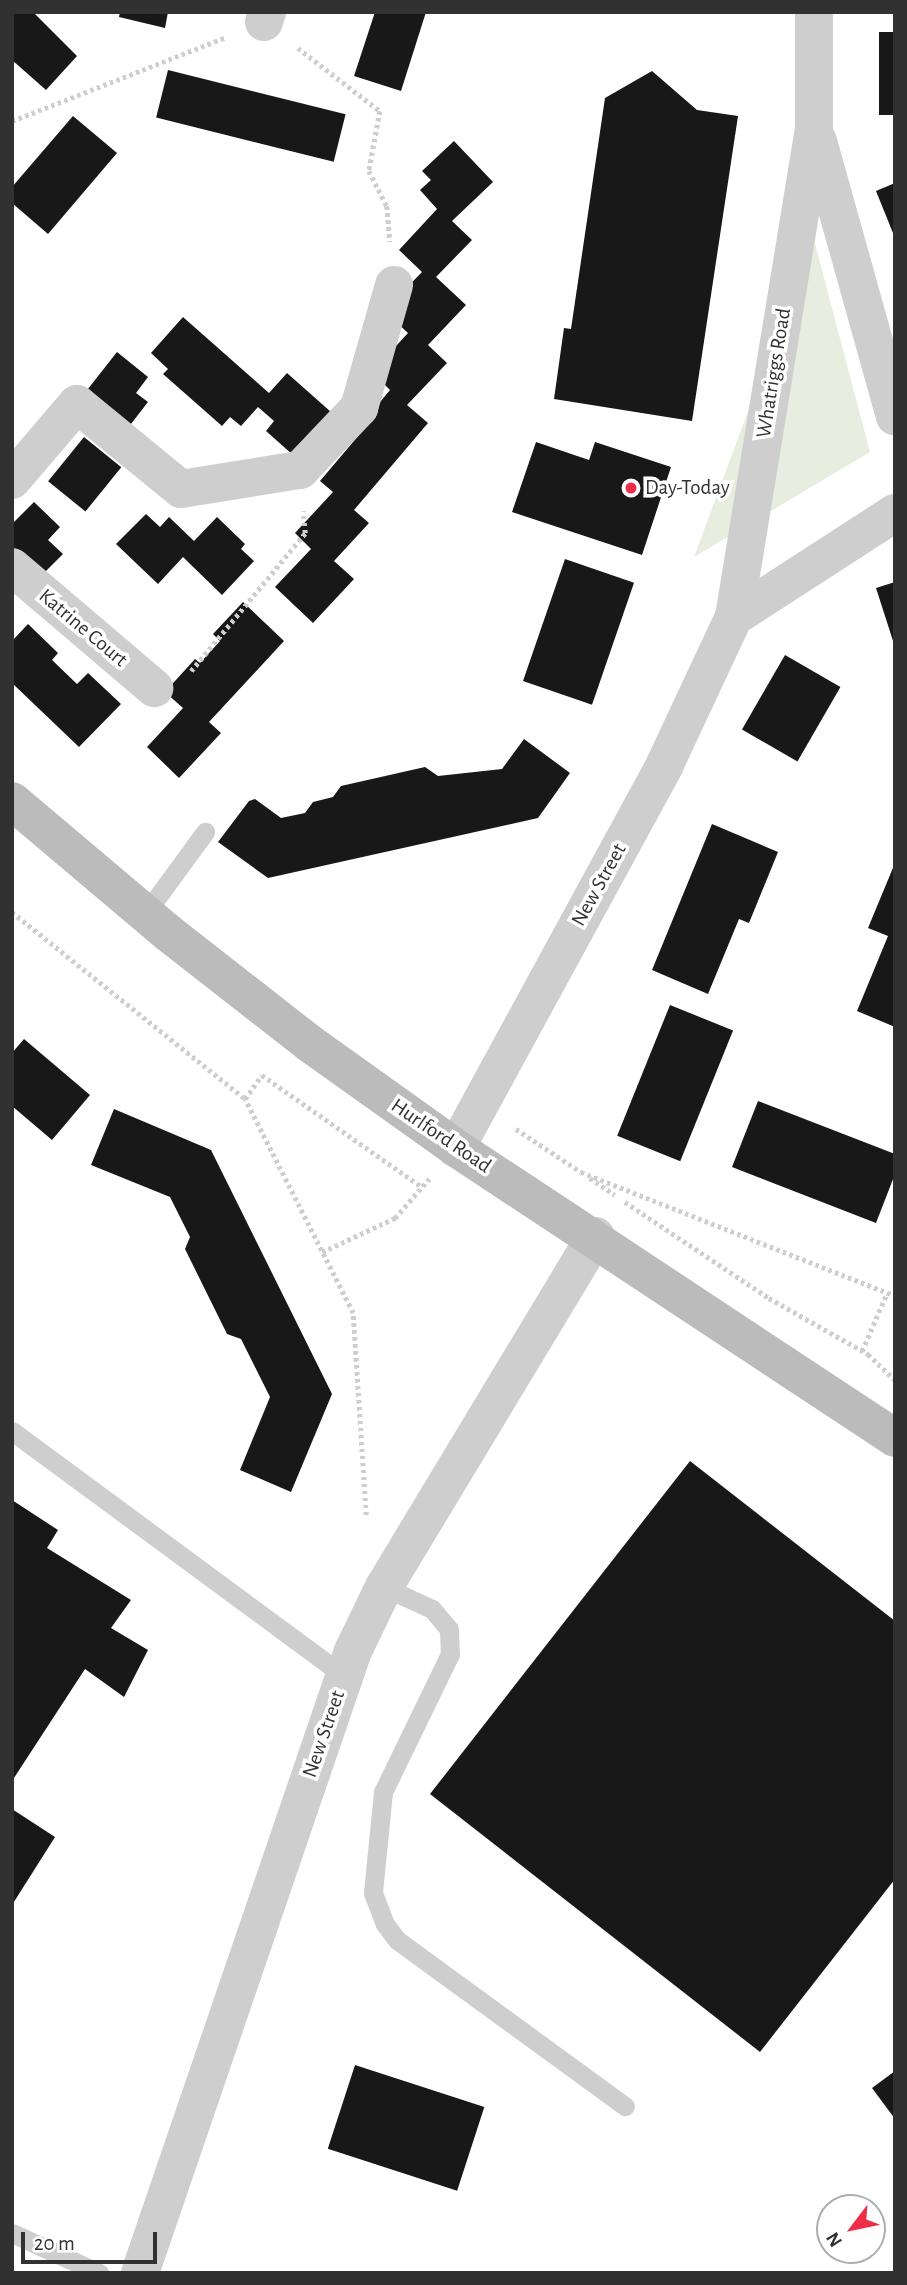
<!DOCTYPE html>
<style>
body{margin:0}
#map{position:relative;width:907px;height:2285px;overflow:hidden;background:#fff;font-family:"Alegreya Sans",sans-serif}
div>[style]{position:absolute}
.green>*{inset:0;background:#e8eedf}
.building>*{inset:0;background:#181818;transform-origin:0 0}
.path>*{height:4.5px;margin-top:-2.25px;transform-origin:0;background:repeating-linear-gradient(90deg,#cecece 0 3.5px,transparent 0 7px)}
.service>*{height:19px;margin:-9.5px;padding:0 9.5px;transform-origin:9.5px;border-radius:9.5px;background:#cecece}
.minor>*{height:38px;margin:-19px;padding:0 19px;transform-origin:19px;border-radius:19px;background:#cecece}
.secondary>*{height:38px;margin:-19px;padding:0 19px;transform-origin:19px;border-radius:19px;background:#bbb}
.dots>*{width:19px;height:19px;translate:-50% -50%;box-sizing:border-box;border:4px solid #fff;border-radius:50%}
span{translate:-50% -50%;white-space:nowrap;text-align:center;line-height:1.15;-webkit-text-stroke:7px #fff;paint-order:stroke}
.street-label{font-size:21px;color:#313131}
.poi-label{font-size:21px;color:#313131}
.left{translate:0 -50%;text-align:left}
.frame{position:absolute;inset:0;border:14px solid #313131;pointer-events:none}
.north{position:absolute;left:816px;top:2194px;width:70px;height:70px;box-sizing:border-box;background:#fff;border:2px solid #adadad;border-radius:50%;rotate:238deg;font-size:19px;font-weight:700;line-height:28px;text-align:center;color:#313131}
.north::after{content:'';display:block;margin:auto;width:24px;height:32px;background:#ee2d47;clip-path:polygon(50% 0,100% 100%,50% 72%,0 100%)}
.scale{position:absolute;left:21px;top:2232px;width:136px;height:32px;box-sizing:border-box;border:4px solid #313131;border-top:0;padding-left:9px;font-size:21px;line-height:24px;white-space:nowrap;color:#313131;-webkit-text-stroke:5px #fff;paint-order:stroke}
</style>
<div id="map">
<div class="green">
<i style="clip-path:polygon(813px 236px,870px 452px,694px 557px)"></i>
</div>
<div class="building">
<i style="clip-path:polygon(12px 12px,33px 12px,77px 56px,46px 90px,12px 60px)"></i>
<i style="clip-path:polygon(120px 12px,168px 12px,165px 28px,119px 17px)"></i>
<i style="clip-path:polygon(375px 12px,426px 12px,401px 91px,354px 76px)"></i>
<i style="left:879px;top:32px;width:16px;height:83px"></i>
<i style="left:168px;top:70px;width:183px;height:49px;rotate:14deg"></i>
<i style="clip-path:polygon(652px 71px,697px 110px,738px 116px,692px 421px,554px 399px,564px 328px,571px 329px,605px 98px)"></i>
<i style="clip-path:polygon(73px 116px,117px 153px,48px 234px,12px 203px,12px 187px)"></i>
<i style="clip-path:polygon(454px 141px,493px 182px,452px 221px,472px 240px,436px 277px,466px 305px,428px 345px,447px 363px,407px 405px,428px 423px,354px 510px,369px 523px,334px 561px,354px 579px,313px 623px,275px 587px,311px 549px,295px 533px,333px 492px,320px 481px,370px 422px,366px 419px,390px 390px,372px 372px,408px 333px,384px 311px,422px 272px,399px 250px,437px 209px,420px 190px,431px 180px,422px 171px)"></i>
<i style="clip-path:polygon(895px 183px,895px 238px,876px 191px)"></i>
<i style="clip-path:polygon(183px 317px,269px 393px,287px 373px,331px 412px,293px 455px,266px 431px,274px 421px,258px 407px,241px 426px,230px 417px,222px 426px,163px 374px,168px 369px,151px 353px)"></i>
<i style="clip-path:polygon(117px 352px,148px 377px,136px 393px,148px 402px,124px 433px,80px 399px)"></i>
<i style="left:84px;top:437px;width:48px;height:57px;rotate:39deg"></i>
<i style="clip-path:polygon(536px 442px,589px 460px,595px 442px,671px 467px,642px 555px,512px 512px)"></i>
<i style="clip-path:polygon(34px 502px,60px 527px,48px 540px,63px 554px,34px 583px,12px 561px,12px 524px)"></i>
<i style="clip-path:polygon(146px 514px,160px 527px,169px 517px,194px 541px,217px 517px,245px 544px,241px 549px,254px 561px,222px 595px,183px 557px,158px 584px,116px 544px)"></i>
<i style="left:565px;top:559px;width:73px;height:129px;rotate:19deg"></i>
<i style="clip-path:polygon(895px 582px,895px 644px,894px 644px,876px 588px)"></i>
<i style="clip-path:polygon(243px 602px,284px 641px,209px 722px,221px 733px,179px 778px,147px 747px,183px 708px,165px 692px,195px 659px,200px 663px,220px 641px,213px 634px)"></i>
<i style="clip-path:polygon(28px 624px,58px 653px,52px 660px,77px 684px,88px 673px,121px 704px,79px 747px,12px 683px,12px 641px)"></i>
<i style="left:785px;top:655px;width:64px;height:86px;rotate:30deg"></i>
<i style="clip-path:polygon(524px 739px,570px 773px,538px 818px,268px 878px,218px 842px,249px 801px,255px 799px,281px 818px,305px 813px,313px 802px,333px 797px,341px 786px,425px 767px,438px 776px,502px 769px)"></i>
<i style="clip-path:polygon(712px 824px,778px 852px,749px 923px,739px 919px,708px 994px,652px 970px)"></i>
<i style="clip-path:polygon(895px 863px,895px 1027px,857px 1011px,888px 936px,868px 928px)"></i>
<i style="left:670px;top:1005px;width:68px;height:141px;rotate:22deg"></i>
<i style="clip-path:polygon(24px 1039px,90px 1095px,52px 1140px,12px 1106px,12px 1053px)"></i>
<i style="clip-path:polygon(758px 1101px,895px 1154px,895px 1174px,876px 1223px,732px 1167px)"></i>
<i style="clip-path:polygon(114px 1109px,211px 1150px,332px 1394px,291px 1492px,240px 1470px,270px 1397px,241px 1339px,227px 1334px,185px 1249px,190px 1237px,170px 1197px,91px 1165px)"></i>
<i style="clip-path:polygon(690px 1461px,895px 1621px,895px 1879px,760px 2052px,430px 1794px)"></i>
<i style="clip-path:polygon(12px 1500px,58px 1530px,47px 1548px,131px 1600px,111px 1628px,148px 1650px,124px 1697px,85px 1669px,12px 1781px)"></i>
<i style="clip-path:polygon(12px 1809px,55px 1837px,12px 1905px)"></i>
<i style="left:355px;top:2065px;width:136px;height:88px;rotate:18deg"></i>
<i style="clip-path:polygon(895px 2071px,895px 2119px,872px 2088px)"></i>
</div>
<div class="path">
<i style="left:298px;top:48px;width:103px;rotate:37.5deg"></i>
<i style="left:380px;top:111px;width:61px;rotate:100.4deg"></i>
<i style="left:369px;top:171px;width:39px;rotate:63deg"></i>
<i style="left:387px;top:206px;width:36px;rotate:85deg"></i>
<i style="left:12px;top:121px;width:228px;rotate:-21.4deg"></i>
<i style="left:191px;top:671px;width:179px;rotate:-50.4deg"></i>
<i style="left:305px;top:533px;width:22px;rotate:-95deg"></i>
<i style="left:12px;top:912px;width:299px;rotate:38.7deg"></i>
<i style="left:516px;top:1129px;width:78px;rotate:33.5deg"></i>
<i style="left:581px;top:1172px;width:338px;rotate:21.5deg"></i>
<i style="left:590px;top:1178px;width:30px;rotate:34deg"></i>
<i style="left:625px;top:1202px;width:173px;rotate:33.7deg"></i>
<i style="left:769px;top:1298px;width:114px;rotate:29.5deg"></i>
<i style="left:868px;top:1354px;width:37px;rotate:44deg"></i>
<i style="left:322px;top:1252px;width:81px;rotate:-25deg"></i>
<i style="left:395px;top:1218px;width:52px;rotate:-48.9deg"></i>
<i style="left:862px;top:1351px;width:63px;rotate:-66.7deg"></i>
<i style="left:366px;top:1515px;width:202px;rotate:-93.7deg"></i>
<i style="left:353px;top:1313px;width:240px;rotate:-116.8deg"></i>
<i style="left:245px;top:1099px;width:29px;rotate:-55deg"></i>
<i style="left:262px;top:1075px;width:195px;rotate:35deg"></i>
</div>
<div class="service">
<i style="left:145px;top:914px;width:102px;rotate:-53.8deg"></i>
<i style="left:12px;top:1431px;width:413px;rotate:36.4deg"></i>
<i style="left:384px;top:1587px;width:53px;rotate:24.6deg"></i>
<i style="left:432px;top:1609px;width:26px;rotate:50deg"></i>
<i style="left:449px;top:1629px;width:25px;rotate:88deg"></i>
<i style="left:450px;top:1654px;width:153px;rotate:115.9deg"></i>
<i style="left:383px;top:1792px;width:101px;rotate:95.7deg"></i>
<i style="left:373px;top:1893px;width:33px;rotate:69deg"></i>
<i style="left:385px;top:1924px;width:20px;rotate:53deg"></i>
<i style="left:397px;top:1940px;width:282px;rotate:36.1deg"></i>
<i style="left:12px;top:2233px;width:96px;rotate:24.7deg"></i>
</div>
<div class="minor">
<i style="left:264px;top:22px;width:10px;rotate:-73deg"></i>
<i style="left:818px;top:141px;width:286px;rotate:74.4deg"></i>
<i style="left:12px;top:480px;width:100px;rotate:-49.5deg"></i>
<i style="left:77px;top:404px;width:134px;rotate:39.3deg"></i>
<i style="left:181px;top:489px;width:121px;rotate:-9.1deg"></i>
<i style="left:300px;top:470px;width:86px;rotate:-46.4deg"></i>
<i style="left:359px;top:408px;width:128px;rotate:-74.1deg"></i>
<i style="left:12px;top:567px;width:187px;rotate:40.4deg"></i>
<i style="left:734px;top:617px;width:192px;rotate:-32.9deg"></i>
<i style="left:456px;top:1148px;width:437px;rotate:-61.4deg"></i>
<i style="left:665px;top:764px;width:162px;rotate:-64.9deg"></i>
<i style="left:734px;top:617px;width:495px;rotate:-80.7deg"></i>
<i style="left:814px;top:129px;width:117px;rotate:-90deg"></i>
<i style="left:140px;top:2273px;width:657px;rotate:-71.1deg"></i>
<i style="left:353px;top:1651px;width:71px;rotate:-64.2deg"></i>
<i style="left:384px;top:1587px;width:410px;rotate:-58.9deg"></i>
</div>
<div class="secondary">
<i style="left:12px;top:801px;width:203px;rotate:40.2deg"></i>
<i style="left:167px;top:932px;width:180px;rotate:38deg"></i>
<i style="left:309px;top:1043px;width:181px;rotate:35.5deg"></i>
<i style="left:456px;top:1148px;width:526px;rotate:33.45deg"></i>
</div>
<div class="dots">
<i style="left:631px;top:488px;background:#ee2d47"></i>
</div>
<div class="street-label">
<span style="left:774px;top:373px;rotate:-81deg">Whatriggs Road</span>
<span style="left:83px;top:628px;rotate:40deg">Katrine Court</span>
<span style="left:599px;top:885px;rotate:-61deg">New Street</span>
<span style="left:441px;top:1136px;rotate:34deg">Hurlford Road</span>
<span style="left:324px;top:1734px;rotate:-71deg">New Street</span>
</div>
<div class="poi-label">
<span class="left" style="left:645px;top:488px">Day-Today</span>
</div>
<div class="frame"></div>
<div class="north">N</div>
<div class="scale">20 m</div>
</div>
